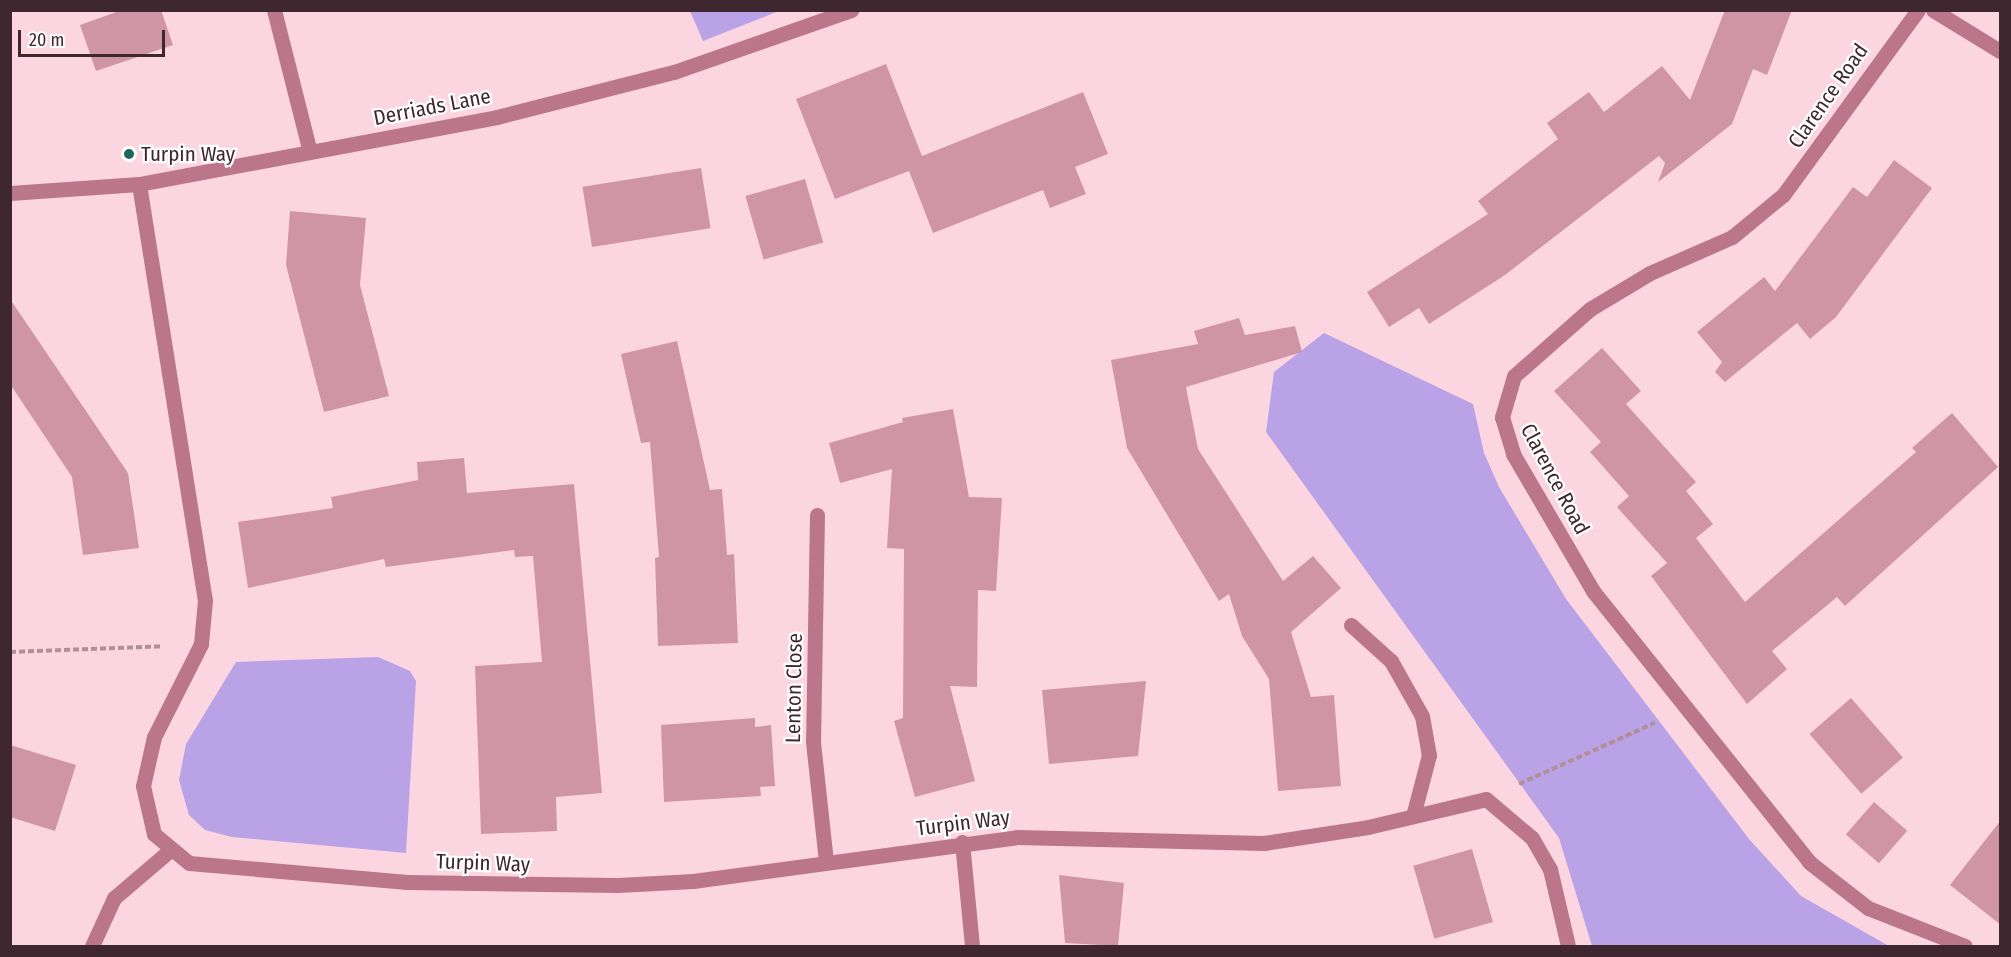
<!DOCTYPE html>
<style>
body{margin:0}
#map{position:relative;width:2011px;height:957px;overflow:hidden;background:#fbd6e0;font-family:"Fira Sans Condensed",sans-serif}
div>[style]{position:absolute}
.green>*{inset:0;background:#baa2e7}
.building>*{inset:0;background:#cf95a6;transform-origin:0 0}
.path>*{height:4px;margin-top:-2px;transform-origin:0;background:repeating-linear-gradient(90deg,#af8f98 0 6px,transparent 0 9px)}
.minor>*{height:15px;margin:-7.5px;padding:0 7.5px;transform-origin:7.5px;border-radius:7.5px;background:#bb768b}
.dots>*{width:16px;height:16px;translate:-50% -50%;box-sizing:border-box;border:3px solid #fff;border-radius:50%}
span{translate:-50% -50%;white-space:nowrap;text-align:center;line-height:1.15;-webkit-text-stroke:4.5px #fff;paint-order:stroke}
.street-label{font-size:21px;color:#3e272e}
.poi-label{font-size:21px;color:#3e272e}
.left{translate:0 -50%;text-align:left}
.frame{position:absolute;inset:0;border:12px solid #3e272e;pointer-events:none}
.scale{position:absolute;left:18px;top:30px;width:147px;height:27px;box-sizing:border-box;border:3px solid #3e272e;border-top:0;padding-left:8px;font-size:18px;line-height:21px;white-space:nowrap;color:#3e272e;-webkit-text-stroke:4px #fff;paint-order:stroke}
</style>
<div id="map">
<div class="green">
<i style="clip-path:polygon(690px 11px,779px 11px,703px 41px)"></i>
<i style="clip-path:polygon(1324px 333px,1473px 404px,1484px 453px,1499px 487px,1566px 599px,1749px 839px,1801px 896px,1889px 946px,1592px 946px,1559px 838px,1266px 432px,1274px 372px)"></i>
<i style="clip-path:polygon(378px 657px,410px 671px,416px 681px,406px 853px,232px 837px,205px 830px,189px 815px,179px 780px,186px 744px,236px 662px)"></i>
</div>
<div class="building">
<i style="clip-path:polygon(122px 10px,161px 10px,173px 45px,96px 71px,80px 25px)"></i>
<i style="clip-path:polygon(1725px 10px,1792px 10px,1767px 75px,1753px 69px,1732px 124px,1658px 182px,1665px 163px,1659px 156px,1505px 275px,1429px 324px,1419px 308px,1389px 327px,1367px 292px,1488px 214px,1478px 201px,1558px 139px,1547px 123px,1589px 92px,1604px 112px,1662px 66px,1690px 100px)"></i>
<i style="clip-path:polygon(886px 64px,922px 156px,1083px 92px,1108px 154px,1075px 167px,1086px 194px,1050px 208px,1043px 190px,933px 233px,909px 171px,835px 199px,796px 99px)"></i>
<i style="clip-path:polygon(1894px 160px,1932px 188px,1836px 317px,1810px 339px,1797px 323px,1725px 382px,1715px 372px,1722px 362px,1697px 332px,1764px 277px,1775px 291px,1853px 187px,1867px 197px)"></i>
<i style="left:701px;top:168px;width:61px;height:120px;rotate:81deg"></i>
<i style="left:805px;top:179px;width:66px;height:62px;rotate:74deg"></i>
<i style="clip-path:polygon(290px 211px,366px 218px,360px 285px,389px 396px,324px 412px,286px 265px)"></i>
<i style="clip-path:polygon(10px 299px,128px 473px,139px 548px,83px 555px,72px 477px,10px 384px)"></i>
<i style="clip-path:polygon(1239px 318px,1245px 335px,1295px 326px,1302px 352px,1186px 387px,1198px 449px,1283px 581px,1313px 556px,1341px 588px,1291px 632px,1311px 697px,1334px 695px,1341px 786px,1278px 791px,1269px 679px,1242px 636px,1229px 594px,1219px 601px,1127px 448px,1111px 360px,1198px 344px,1194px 331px)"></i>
<i style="clip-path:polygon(677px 341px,710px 490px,722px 489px,727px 555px,734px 554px,738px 643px,658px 646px,655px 558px,659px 557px,650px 442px,641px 443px,621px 354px)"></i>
<i style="clip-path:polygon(1602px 348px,1641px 391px,1626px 404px,1696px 482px,1686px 491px,1713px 524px,1696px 538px,1745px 602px,1916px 452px,1912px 448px,1952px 413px,1998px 467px,1845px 606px,1837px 597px,1772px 651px,1787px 669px,1747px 704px,1651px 576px,1667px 563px,1617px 507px,1629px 496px,1590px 452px,1601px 442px,1554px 391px)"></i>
<i style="clip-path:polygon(953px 409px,969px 497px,1002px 498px,996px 591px,978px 590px,977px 687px,950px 686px,975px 781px,915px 797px,894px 721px,903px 718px,904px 549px,887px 548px,892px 469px,840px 483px,829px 443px,903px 422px,902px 418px)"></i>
<i style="clip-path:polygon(464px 458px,467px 493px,574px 484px,602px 793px,556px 797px,557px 831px,481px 834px,475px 666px,542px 662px,533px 556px,515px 557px,514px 550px,386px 567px,384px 559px,248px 588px,238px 522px,333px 508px,331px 497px,418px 480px,417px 462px)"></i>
<i style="clip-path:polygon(1146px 681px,1138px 756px,1049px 764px,1042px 690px)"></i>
<i style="left:1851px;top:698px;width:79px;height:55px;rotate:49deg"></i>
<i style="clip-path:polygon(755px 718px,755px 727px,771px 725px,775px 786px,760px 787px,761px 796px,664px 802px,661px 725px)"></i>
<i style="clip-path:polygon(10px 745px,76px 765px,55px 831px,10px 817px)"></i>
<i style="left:1874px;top:802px;width:44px;height:43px;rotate:41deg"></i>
<i style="clip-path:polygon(2001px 820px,2001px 925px,1950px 885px)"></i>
<i style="left:1472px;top:849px;width:76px;height:61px;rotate:74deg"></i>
<i style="clip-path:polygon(1059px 875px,1124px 883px,1118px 946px,1065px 943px)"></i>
</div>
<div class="path">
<i style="left:10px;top:652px;width:153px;rotate:-2.2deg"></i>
<i style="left:1519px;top:784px;width:149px;rotate:-24.2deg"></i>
</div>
<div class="minor">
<i style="left:274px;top:10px;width:142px;rotate:75.8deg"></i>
<i style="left:1918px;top:10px;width:229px;rotate:126.1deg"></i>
<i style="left:1783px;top:195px;width:66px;rotate:140.5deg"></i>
<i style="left:1732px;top:237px;width:90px;rotate:156.3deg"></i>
<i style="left:1650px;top:273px;width:70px;rotate:149deg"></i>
<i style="left:1590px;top:309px;width:101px;rotate:138.6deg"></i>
<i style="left:1514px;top:376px;width:43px;rotate:106.3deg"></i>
<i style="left:1502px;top:417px;width:39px;rotate:73deg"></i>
<i style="left:1513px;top:454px;width:159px;rotate:59.7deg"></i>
<i style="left:1593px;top:591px;width:347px;rotate:51.4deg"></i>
<i style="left:1809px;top:862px;width:75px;rotate:37.9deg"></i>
<i style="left:1868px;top:908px;width:104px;rotate:21.4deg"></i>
<i style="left:1933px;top:10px;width:79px;rotate:31.5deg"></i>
<i style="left:139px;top:184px;width:421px;rotate:81deg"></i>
<i style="left:205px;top:600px;width:44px;rotate:95.2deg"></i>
<i style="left:201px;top:644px;width:104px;rotate:116.8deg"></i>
<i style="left:154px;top:737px;width:50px;rotate:102.7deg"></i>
<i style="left:143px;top:786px;width:49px;rotate:77.1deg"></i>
<i style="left:154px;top:834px;width:45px;rotate:39.6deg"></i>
<i style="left:189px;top:863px;width:219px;rotate:5deg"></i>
<i style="left:407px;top:882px;width:211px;rotate:0.8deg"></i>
<i style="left:618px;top:885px;width:75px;rotate:-3.1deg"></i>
<i style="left:693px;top:881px;width:327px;rotate:-7.7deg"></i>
<i style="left:1017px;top:837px;width:247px;rotate:1.4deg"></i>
<i style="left:1264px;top:843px;width:105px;rotate:-8.7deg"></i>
<i style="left:1368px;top:827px;width:121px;rotate:-13.3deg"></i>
<i style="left:1486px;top:799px;width:60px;rotate:40.3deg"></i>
<i style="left:1532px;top:838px;width:36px;rotate:60deg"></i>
<i style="left:1550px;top:869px;width:79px;rotate:76.8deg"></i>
<i style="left:10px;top:193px;width:129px;rotate:-4deg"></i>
<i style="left:139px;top:184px;width:364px;rotate:-10.6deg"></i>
<i style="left:497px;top:117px;width:183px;rotate:-14.3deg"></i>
<i style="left:674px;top:72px;width:188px;rotate:-19.3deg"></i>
<i style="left:817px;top:515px;width:227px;rotate:91deg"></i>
<i style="left:813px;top:742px;width:121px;rotate:83.8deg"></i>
<i style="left:1351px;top:625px;width:54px;rotate:42deg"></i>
<i style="left:1391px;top:661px;width:63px;rotate:60.6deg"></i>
<i style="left:1422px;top:716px;width:40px;rotate:80deg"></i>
<i style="left:1429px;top:755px;width:63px;rotate:104.7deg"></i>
<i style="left:962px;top:842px;width:104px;rotate:84.5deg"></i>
<i style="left:92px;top:946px;width:53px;rotate:-65.4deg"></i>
<i style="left:114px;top:898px;width:72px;rotate:-40.5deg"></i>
</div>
<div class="dots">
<i style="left:129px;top:154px;background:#1f665b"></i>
</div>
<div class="street-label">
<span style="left:1828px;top:96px;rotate:-55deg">Clarence Road</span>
<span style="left:432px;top:107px;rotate:-11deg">Derriads Lane</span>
<span style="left:1555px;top:479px;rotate:62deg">Clarence Road</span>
<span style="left:794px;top:688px;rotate:-89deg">Lenton Close</span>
<span style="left:963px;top:823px;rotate:-7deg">Turpin Way</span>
<span style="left:483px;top:863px;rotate:2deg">Turpin Way</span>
</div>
<div class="poi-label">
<span class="left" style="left:141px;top:154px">Turpin Way</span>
</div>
<div class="frame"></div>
<div class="scale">20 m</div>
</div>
